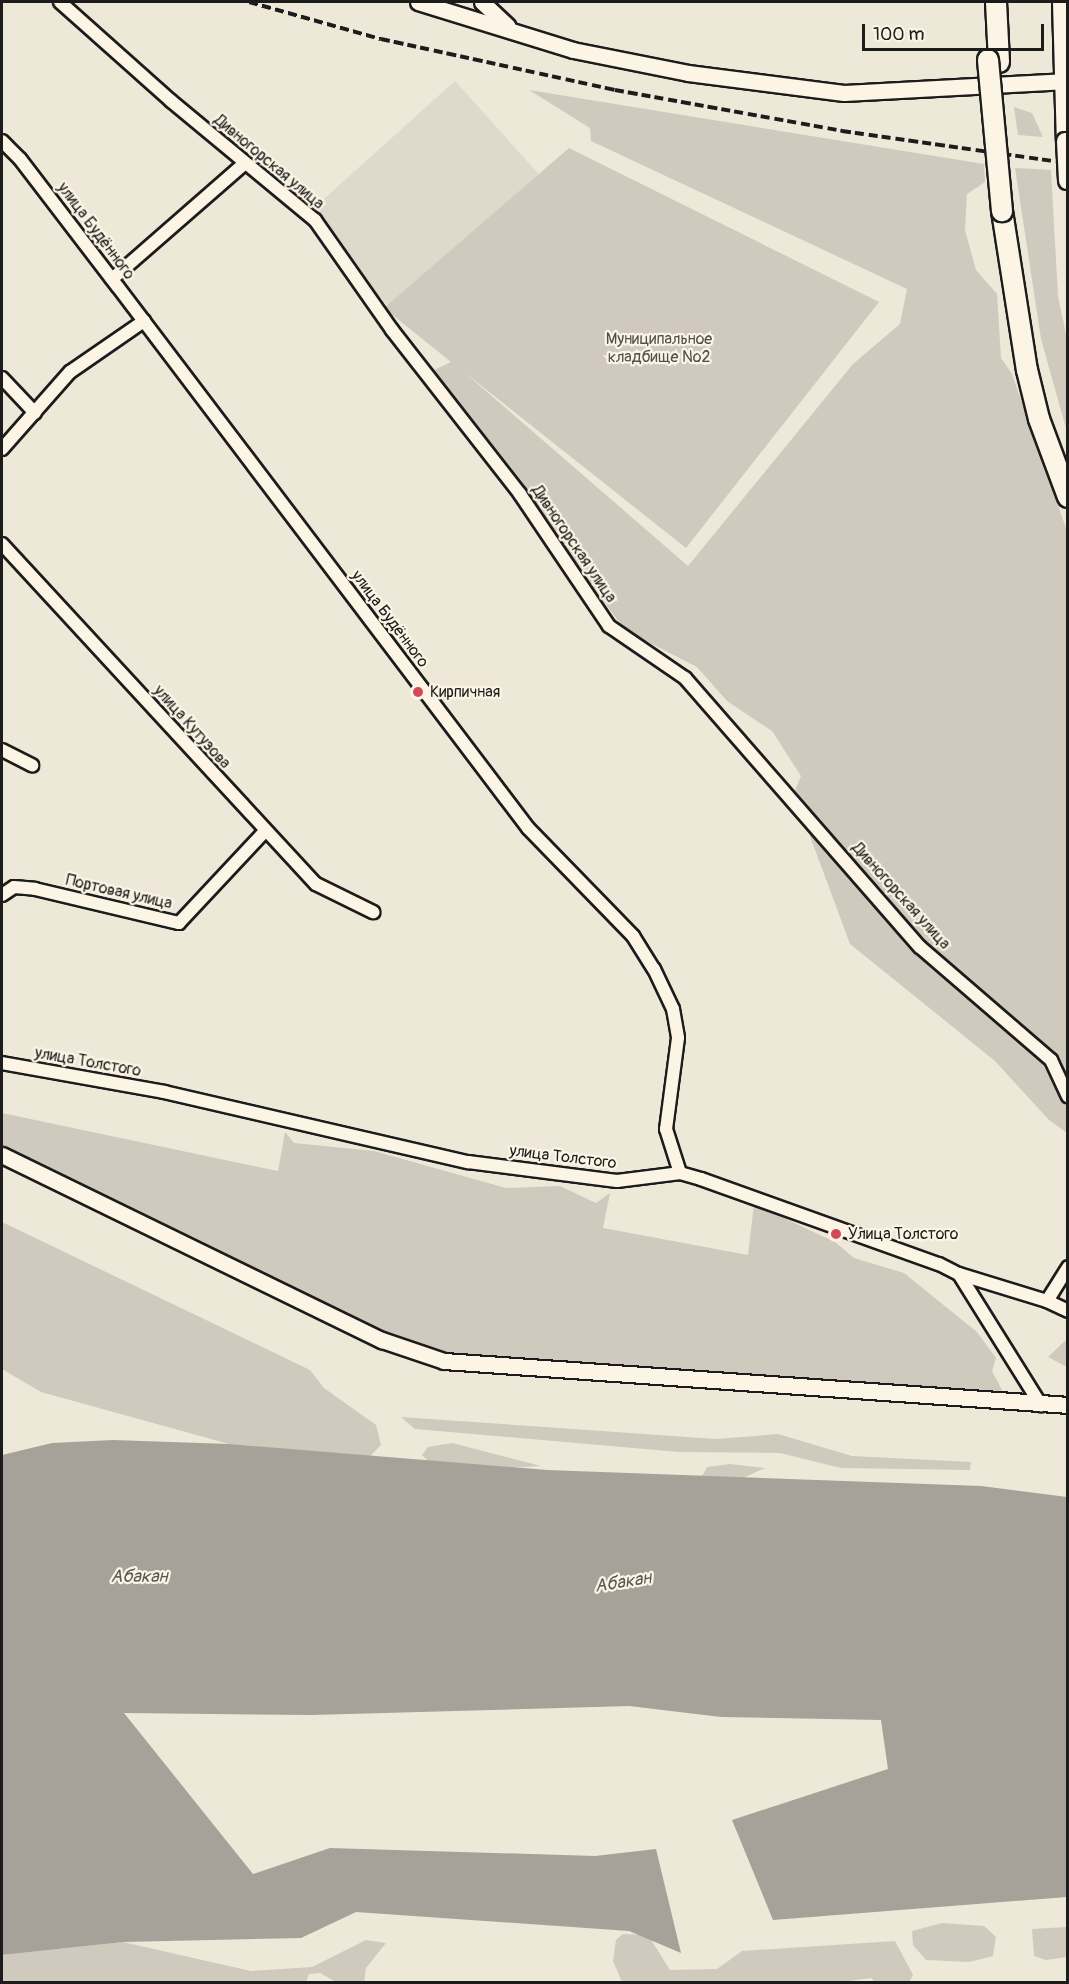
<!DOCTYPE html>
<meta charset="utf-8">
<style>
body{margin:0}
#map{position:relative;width:1069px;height:1984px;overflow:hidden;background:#eee8d9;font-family:Pangolin,sans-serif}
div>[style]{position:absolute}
.built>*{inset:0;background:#ded9cb;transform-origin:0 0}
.green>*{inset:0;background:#cfcabd}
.water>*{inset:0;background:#a7a299}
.roads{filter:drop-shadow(2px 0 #1c1c1c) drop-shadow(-2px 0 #1c1c1c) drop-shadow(0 2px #1c1c1c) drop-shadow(0 -2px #1c1c1c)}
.minor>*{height:12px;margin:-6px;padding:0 6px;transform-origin:6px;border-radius:6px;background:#fcf5e5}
.tertiary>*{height:15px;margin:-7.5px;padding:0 7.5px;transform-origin:7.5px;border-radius:7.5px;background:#fcf5e5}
.secondary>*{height:16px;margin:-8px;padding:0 8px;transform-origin:8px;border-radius:8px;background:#fcf5e5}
.primary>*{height:20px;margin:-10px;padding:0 10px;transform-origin:10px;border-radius:10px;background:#fcf5e5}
.rail>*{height:4px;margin-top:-2px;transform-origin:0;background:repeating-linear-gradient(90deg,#1c1c1c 0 9px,transparent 0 13.5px)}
.bridges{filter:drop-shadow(2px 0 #1c1c1c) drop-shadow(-2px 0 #1c1c1c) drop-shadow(0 2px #1c1c1c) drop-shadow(0 -2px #1c1c1c)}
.secondary-bridge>*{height:16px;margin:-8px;padding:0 8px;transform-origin:8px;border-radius:8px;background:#fcf5e5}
.primary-bridge>*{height:20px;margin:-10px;padding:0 10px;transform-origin:10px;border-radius:10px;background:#fcf5e5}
.dots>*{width:16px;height:16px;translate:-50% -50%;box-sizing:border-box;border:3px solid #fcf5e5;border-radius:50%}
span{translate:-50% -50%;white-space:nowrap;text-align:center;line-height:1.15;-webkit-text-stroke:4.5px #fcf5e5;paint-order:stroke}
.street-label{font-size:16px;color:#1c1c1c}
.park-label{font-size:16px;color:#52504c}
.poi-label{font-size:16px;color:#1c1c1c}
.left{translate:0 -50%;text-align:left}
.water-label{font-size:18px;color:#5b5854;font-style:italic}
.frame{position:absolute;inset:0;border:3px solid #1c1c1c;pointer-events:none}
.scale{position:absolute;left:862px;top:24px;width:182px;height:27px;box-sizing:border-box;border:3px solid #1c1c1c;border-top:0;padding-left:8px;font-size:18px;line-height:21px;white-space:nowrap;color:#1c1c1c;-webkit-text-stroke:4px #fcf5e5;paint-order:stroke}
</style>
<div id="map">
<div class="built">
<i style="left:455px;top:81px;width:125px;height:200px;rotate:48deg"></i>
</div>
<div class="green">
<i style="clip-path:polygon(529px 90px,984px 164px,985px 182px,967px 194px,965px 230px,976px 270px,997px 294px,1001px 358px,1012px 374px,1067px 531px,1067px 1133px,1049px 1120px,995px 1061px,850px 944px,794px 793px,801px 776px,772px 731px,727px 701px,697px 667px,625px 630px,432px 371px,451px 362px,384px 308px,569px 148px,879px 302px,686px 548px,464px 372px,688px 566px,853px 364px,900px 324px,907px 289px,591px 141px,590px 128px)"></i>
<i style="clip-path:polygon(1014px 107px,1032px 113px,1043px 137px,1018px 135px)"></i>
<i style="clip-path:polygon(1015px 168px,1051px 170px,1058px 296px,1067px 339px,1067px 432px,1041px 339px)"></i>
<i style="clip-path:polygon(2px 1113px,278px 1171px,285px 1132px,294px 1143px,374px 1151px,506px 1188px,560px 1186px,596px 1203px,610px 1193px,603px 1228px,748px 1255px,754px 1204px,835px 1242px,854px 1258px,904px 1273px,977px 1332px,996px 1358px,992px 1371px,1002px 1390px,986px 1409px,409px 1356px,225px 1258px,139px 1231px,88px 1196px,2px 1158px)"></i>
<i style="clip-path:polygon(2px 1222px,310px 1370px,324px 1388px,376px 1425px,381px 1445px,370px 1456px,229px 1444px,41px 1392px,2px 1369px)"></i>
<i style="clip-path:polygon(1067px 1339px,1067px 1367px,1048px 1357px)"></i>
<i style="clip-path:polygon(401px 1417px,716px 1439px,778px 1434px,852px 1456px,971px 1462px,970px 1470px,841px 1468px,780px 1453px,679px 1452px,415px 1429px)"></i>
<i style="clip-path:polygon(452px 1443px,541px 1466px,464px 1470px,430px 1463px,422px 1455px,428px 1447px)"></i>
<i style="clip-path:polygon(730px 1464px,765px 1468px,727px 1485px,699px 1482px,707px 1467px)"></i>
<i style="clip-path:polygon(942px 1923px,984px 1926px,996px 1937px,993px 1956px,969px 1962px,926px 1960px,913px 1945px,912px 1931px)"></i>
<i style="clip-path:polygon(1067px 1927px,1067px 1957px,1046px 1960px,1034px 1956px,1032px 1929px)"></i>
<i style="clip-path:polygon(623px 1934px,648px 1935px,670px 1970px,717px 1969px,742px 1951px,895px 1941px,913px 1975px,909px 1982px,875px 1982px,871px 1978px,842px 1982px,622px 1982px,613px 1961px,616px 1940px)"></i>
<i style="clip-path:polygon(366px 1940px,386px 1943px,366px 1968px,364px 1982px,336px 1982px,320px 1973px,309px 1974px,306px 1982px,2px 1982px,2px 1955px,123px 1942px,251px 1971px,312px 1967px)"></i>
</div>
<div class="water">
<i style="clip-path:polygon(113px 1440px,229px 1444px,547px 1470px,981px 1486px,1067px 1497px,1067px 1897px,773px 1920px,732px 1820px,888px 1769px,881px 1720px,721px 1717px,629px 1706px,312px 1715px,124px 1713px,253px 1874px,330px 1848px,595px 1856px,656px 1849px,681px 1953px,629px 1931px,356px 1912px,301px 1938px,123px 1942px,2px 1955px,2px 1455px,52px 1443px)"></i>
</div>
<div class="roads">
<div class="minor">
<i style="left:60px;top:2px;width:149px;rotate:41.7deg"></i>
<i style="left:171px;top:101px;width:187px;rotate:39.6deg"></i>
<i style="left:315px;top:220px;width:134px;rotate:55deg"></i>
<i style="left:392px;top:330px;width:208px;rotate:52deg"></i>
<i style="left:520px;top:494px;width:159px;rotate:56deg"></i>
<i style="left:609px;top:626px;width:92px;rotate:34.4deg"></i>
<i style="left:685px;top:678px;width:357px;rotate:48.9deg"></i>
<i style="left:920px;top:947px;width:173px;rotate:40.8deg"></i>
<i style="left:1051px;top:1060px;width:40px;rotate:65deg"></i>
<i style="left:2px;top:141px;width:25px;rotate:45deg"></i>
<i style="left:20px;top:159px;width:161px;rotate:52.6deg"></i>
<i style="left:118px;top:287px;width:679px;rotate:52.84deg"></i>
<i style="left:528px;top:828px;width:151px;rotate:45.8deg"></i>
<i style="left:633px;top:936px;width:39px;rotate:58deg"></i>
<i style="left:654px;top:969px;width:44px;rotate:64.6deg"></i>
<i style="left:673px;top:1009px;width:29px;rotate:80deg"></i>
<i style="left:678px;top:1038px;width:92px;rotate:97.5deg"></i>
<i style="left:666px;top:1129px;width:46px;rotate:72.3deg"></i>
<i style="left:112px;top:279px;width:176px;rotate:-41.1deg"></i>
<i style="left:2px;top:378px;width:48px;rotate:46.7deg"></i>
<i style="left:2px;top:449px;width:103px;rotate:-48.6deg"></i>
<i style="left:70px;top:372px;width:90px;rotate:-34.6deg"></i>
<i style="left:2px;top:544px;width:463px;rotate:47.3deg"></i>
<i style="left:316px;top:884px;width:64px;rotate:26.2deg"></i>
<i style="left:2px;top:750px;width:34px;rotate:27deg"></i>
<i style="left:2px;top:895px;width:14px;rotate:-34deg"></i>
<i style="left:14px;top:887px;width:21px;rotate:5deg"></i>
<i style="left:35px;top:889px;width:148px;rotate:13.3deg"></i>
<i style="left:179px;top:923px;width:126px;rotate:-46.9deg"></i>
<i style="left:2px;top:1063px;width:165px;rotate:10.1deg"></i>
<i style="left:164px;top:1092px;width:312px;rotate:13deg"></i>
<i style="left:468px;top:1162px;width:150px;rotate:7.3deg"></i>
<i style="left:617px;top:1181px;width:64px;rotate:-7.2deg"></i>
<i style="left:680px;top:1173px;width:22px;rotate:16deg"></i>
<i style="left:701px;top:1179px;width:253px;rotate:19.7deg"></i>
<i style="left:939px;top:1264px;width:22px;rotate:27deg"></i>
<i style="left:959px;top:1274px;width:155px;rotate:58deg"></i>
<i style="left:959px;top:1274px;width:92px;rotate:17.1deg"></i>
<i style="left:1047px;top:1301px;width:23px;rotate:25deg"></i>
<i style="left:1047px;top:1301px;width:40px;rotate:-58deg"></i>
</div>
<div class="tertiary">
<i style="left:418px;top:2px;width:162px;rotate:17.2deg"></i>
<i style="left:573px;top:50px;width:117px;rotate:11.3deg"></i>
<i style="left:688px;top:73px;width:157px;rotate:7.3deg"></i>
<i style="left:844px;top:93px;width:219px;rotate:-3.1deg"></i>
<i style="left:482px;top:2px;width:35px;rotate:43deg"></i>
<i style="left:2px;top:1155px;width:423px;rotate:26deg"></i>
<i style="left:382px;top:1340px;width:65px;rotate:18.7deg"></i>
<i style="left:444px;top:1361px;width:626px;rotate:4.03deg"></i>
</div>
<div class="secondary">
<i style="left:1061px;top:2px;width:139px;rotate:88.4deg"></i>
</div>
<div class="primary">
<i style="left:996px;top:2px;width:60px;rotate:87.1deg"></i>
<i style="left:1002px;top:211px;width:161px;rotate:81.1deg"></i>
<i style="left:1027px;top:370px;width:50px;rotate:76.2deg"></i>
<i style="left:1039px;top:419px;width:83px;rotate:69.6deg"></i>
</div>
</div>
<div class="rail">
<i style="left:249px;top:2px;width:137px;rotate:15.7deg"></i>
<i style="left:381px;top:39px;width:239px;rotate:12.3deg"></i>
<i style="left:615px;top:90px;width:231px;rotate:10.2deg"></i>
<i style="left:842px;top:131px;width:228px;rotate:8.1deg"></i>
</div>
<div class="bridges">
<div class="secondary-bridge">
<i style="left:1065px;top:141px;width:40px;rotate:87.1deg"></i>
</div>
<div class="primary-bridge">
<i style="left:988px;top:60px;width:152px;rotate:84.7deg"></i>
</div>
</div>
<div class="dots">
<i style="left:418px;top:692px;background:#d1495b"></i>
<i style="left:836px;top:1234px;background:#d1495b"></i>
</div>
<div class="street-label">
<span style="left:269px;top:162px;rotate:40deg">Дивногорская улица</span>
<span style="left:96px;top:231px;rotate:53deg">улица Будённого</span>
<span style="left:574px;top:544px;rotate:56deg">Дивногорская улица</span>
<span style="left:390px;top:619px;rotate:53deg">улица Будённого</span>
<span style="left:192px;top:727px;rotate:48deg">улица Кутузова</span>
<span style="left:119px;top:892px;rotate:13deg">Портовая улица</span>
<span style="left:901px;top:896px;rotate:48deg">Дивногорская улица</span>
<span style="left:88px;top:1062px;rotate:10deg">улица Толстого</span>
<span style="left:563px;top:1157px;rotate:7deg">улица Толстого</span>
</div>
<div class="park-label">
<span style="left:659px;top:348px">Муниципальное<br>кладбище №2</span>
</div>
<div class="poi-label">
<span class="left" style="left:430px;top:692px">Кирпичная</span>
<span class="left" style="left:848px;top:1234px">Улица Толстого</span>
</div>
<div class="water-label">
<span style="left:139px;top:1577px">Абакан</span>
<span style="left:623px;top:1583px;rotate:-9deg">Абакан</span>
</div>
<div class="frame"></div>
<div class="scale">100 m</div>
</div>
